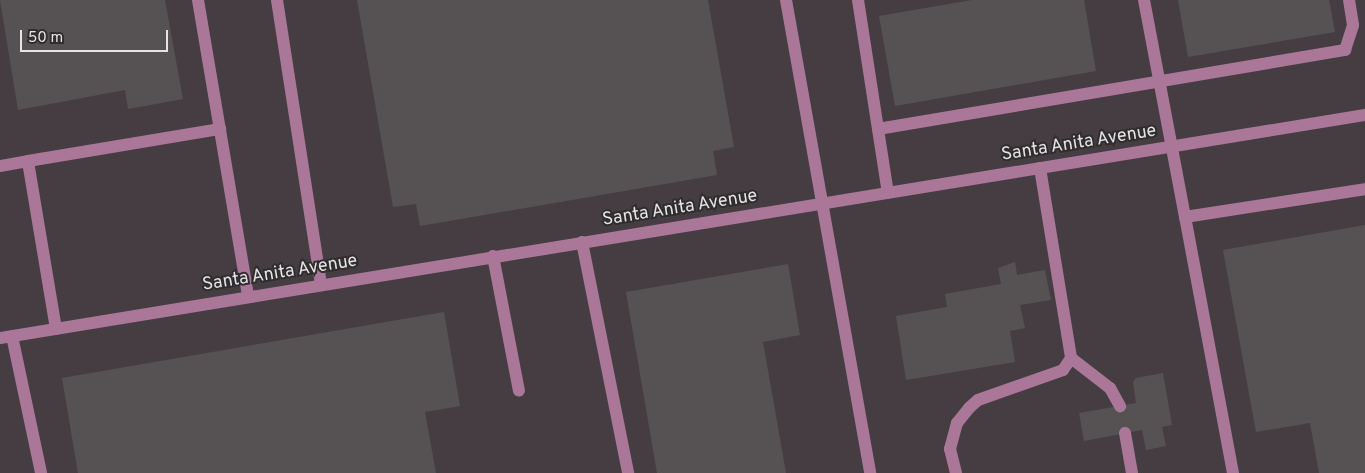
<!DOCTYPE html>
<style>
body{margin:0}
#map{position:relative;width:1365px;height:473px;overflow:hidden;background:#3a3739;font-family:Overpass,sans-serif}
div>[style]{position:absolute}
.built>*{inset:0;background:#463d43;transform-origin:0 0}
.building>*{inset:0;background:#565254}
.minor-tunnel>*{height:12px;margin-top:-6px;transform-origin:0;background:repeating-linear-gradient(90deg,#545153 0 12px,transparent 0 18px)}
.minor>*{height:12px;margin:-6px;padding:0 6px;transform-origin:6px;border-radius:6px;background:#ab7799}
span{translate:-50% -50%;white-space:nowrap;text-align:center;line-height:1.15;-webkit-text-stroke:4px #302d2f;paint-order:stroke}
.street-label{font-size:18px;color:#e5e3e4}
.scale{position:absolute;left:20px;top:30px;width:148px;height:22px;box-sizing:border-box;border:2px solid #e5e3e4;border-top:0;padding-left:6px;font-size:15px;line-height:18px;white-space:nowrap;color:#e5e3e4;-webkit-text-stroke:4px #302d2f;paint-order:stroke}
</style>
<div id="map">
<div class="built">
<i style="left:0;top:0;width:1365px;height:473px"></i>
</div>
<div class="building">
<i style="clip-path:polygon(0 0,165px 0,183px 99px,128px 109px,125px 90px,18px 110px)"></i>
<i style="clip-path:polygon(357px 0,708px 0,734px 147px,713px 151px,717px 175px,420px 226px,416px 204px,393px 207px)"></i>
<i style="clip-path:polygon(972px 0,1084px 0,1096px 71px,895px 106px,879px 16px)"></i>
<i style="clip-path:polygon(1178px 0,1329px 0,1335px 32px,1188px 57px)"></i>
<i style="clip-path:polygon(1365px 225px,1365px 473px,1319px 473px,1310px 423px,1256px 432px,1223px 250px)"></i>
<i style="clip-path:polygon(1015px 262px,1017px 275px,1045px 270px,1051px 300px,1020px 305px,1025px 328px,1010px 331px,1015px 362px,906px 380px,896px 316px,947px 307px,945px 294px,1001px 284px,998px 268px)"></i>
<i style="clip-path:polygon(788px 264px,800px 335px,763px 342px,786px 473px,657px 473px,626px 292px)"></i>
<i style="clip-path:polygon(444px 312px,460px 406px,425px 412px,436px 473px,78px 473px,62px 378px)"></i>
<i style="clip-path:polygon(1163px 373px,1172px 425px,1162px 427px,1166px 446px,1146px 450px,1142px 430px,1084px 441px,1079px 413px,1136px 403px,1133px 382px,1136px 378px)"></i>
</div>
<div class="minor-tunnel">
<i style="left:1120px;top:406px;width:27px;rotate:80deg"></i>
</div>
<div class="minor">
<i style="left:198px;top:0;width:301px;rotate:80.4deg"></i>
<i style="left:277px;top:0;width:288px;rotate:81.2deg"></i>
<i style="left:786px;top:0;width:480px;rotate:79.9deg"></i>
<i style="left:858px;top:0;width:195px;rotate:81.2deg"></i>
<i style="left:1144px;top:0;width:221px;rotate:79.3deg"></i>
<i style="left:878px;top:129px;width:474px;rotate:-9.6deg"></i>
<i style="left:1345px;top:50px;width:26px;rotate:-72deg"></i>
<i style="left:1353px;top:25px;width:25px;rotate:-99deg"></i>
<i style="left:0;top:166px;width:28px;rotate:-10deg"></i>
<i style="left:1040px;top:168px;width:193px;rotate:80.7deg"></i>
<i style="left:582px;top:242px;width:236px;rotate:78.7deg"></i>
<i style="left:493px;top:256px;width:137px;rotate:79.1deg"></i>
<i style="left:56px;top:329px;width:170px;rotate:-99.5deg"></i>
<i style="left:28px;top:161px;width:195px;rotate:-9.5deg"></i>
<i style="left:12px;top:336px;width:140px;rotate:78deg"></i>
<i style="left:0;top:338px;width:1383px;rotate:-9.28deg"></i>
<i style="left:1125px;top:433px;width:41px;rotate:80.1deg"></i>
<i style="left:956px;top:473px;width:25px;rotate:-104deg"></i>
<i style="left:950px;top:449px;width:27px;rotate:-75deg"></i>
<i style="left:957px;top:423px;width:19px;rotate:-51deg"></i>
<i style="left:969px;top:408px;width:12px;rotate:-42deg"></i>
<i style="left:978px;top:400px;width:90px;rotate:-19.4deg"></i>
<i style="left:1063px;top:370px;width:14px;rotate:-56deg"></i>
<i style="left:1071px;top:358px;width:49px;rotate:37.6deg"></i>
<i style="left:1110px;top:388px;width:21px;rotate:61deg"></i>
<i style="left:1233px;top:473px;width:260px;rotate:-100.6deg"></i>
<i style="left:1185px;top:217px;width:182px;rotate:-8.8deg"></i>
</div>
<div class="street-label">
<span style="left:1079px;top:144px;rotate:-9deg">Santa Anita Avenue</span>
<span style="left:680px;top:209px;rotate:-9deg">Santa Anita Avenue</span>
<span style="left:280px;top:274px;rotate:-9deg">Santa Anita Avenue</span>
</div>
<div class="scale">50 m</div>
</div>
